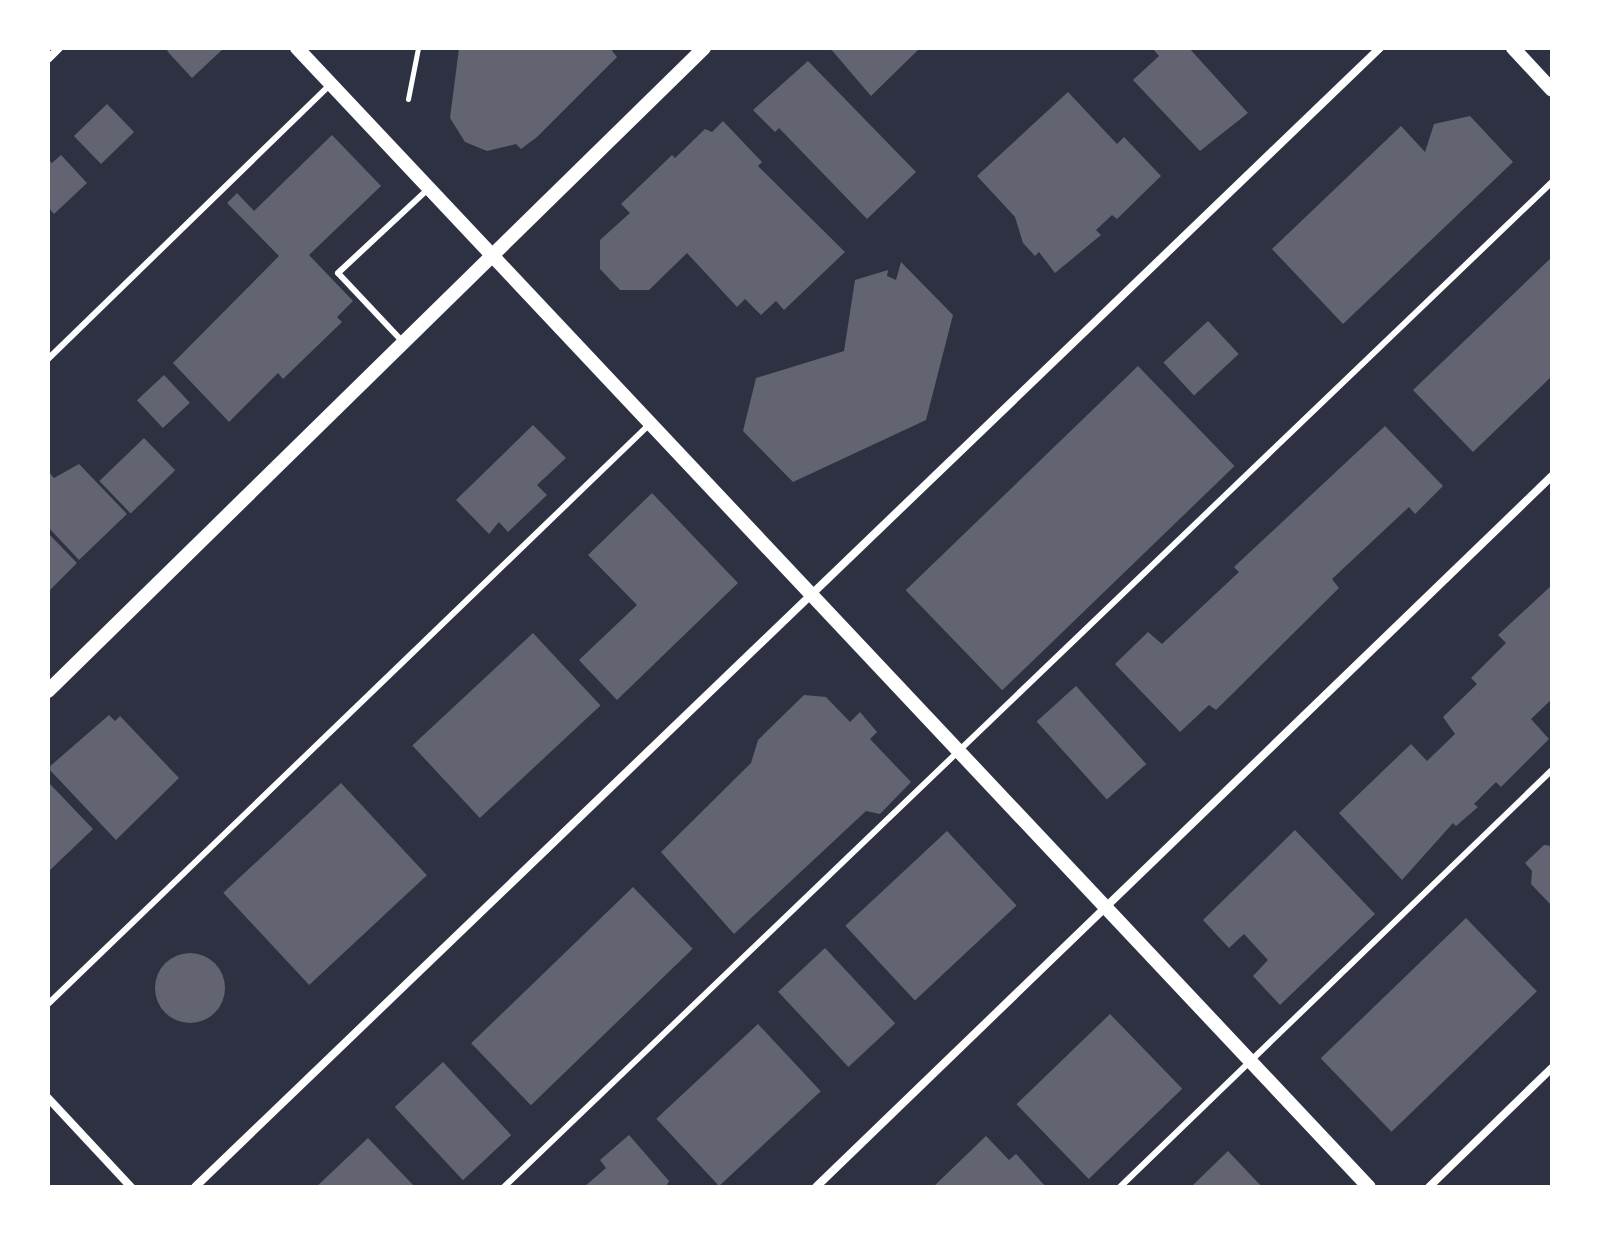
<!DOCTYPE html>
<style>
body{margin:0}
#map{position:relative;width:1600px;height:1235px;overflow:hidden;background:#2d3142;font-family:"Golos Text",sans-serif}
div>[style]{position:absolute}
.building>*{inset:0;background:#626471;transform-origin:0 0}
.round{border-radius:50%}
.path>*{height:5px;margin:-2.5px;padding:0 2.5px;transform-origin:2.5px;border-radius:2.5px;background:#fff}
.service>*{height:6px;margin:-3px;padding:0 3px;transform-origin:3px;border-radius:3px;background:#fff}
.minor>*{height:8px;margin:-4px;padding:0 4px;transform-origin:4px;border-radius:4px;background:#fff}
.tertiary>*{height:14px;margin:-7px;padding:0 7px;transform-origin:7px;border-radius:7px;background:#fff}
span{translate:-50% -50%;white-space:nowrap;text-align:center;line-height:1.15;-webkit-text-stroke:6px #fff;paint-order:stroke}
.frame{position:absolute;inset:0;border:50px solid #fff;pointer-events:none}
</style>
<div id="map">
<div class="building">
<i style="clip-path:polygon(171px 48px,224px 48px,192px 78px,167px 51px)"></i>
<i style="clip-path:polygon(459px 48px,610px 48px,617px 57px,537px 137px,521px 149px,516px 144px,487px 151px,465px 142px,450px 118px)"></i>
<i style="clip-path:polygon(830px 48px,920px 48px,871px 96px)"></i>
<i style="clip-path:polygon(1152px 48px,1189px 48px,1248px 113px,1200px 151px,1133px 80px,1159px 56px)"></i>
<i style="clip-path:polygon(808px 61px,916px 172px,867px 219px,779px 128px,775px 132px,753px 110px)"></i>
<i style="clip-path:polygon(1068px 92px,1117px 144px,1124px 137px,1161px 176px,1117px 219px,1112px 215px,1096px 230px,1101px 235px,1055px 273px,1039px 252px,1035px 256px,1023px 243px,1015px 217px,977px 176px)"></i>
<i style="left:107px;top:104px;width:39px;height:46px;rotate:46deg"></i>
<i style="clip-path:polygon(1470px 116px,1513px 162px,1343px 324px,1272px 249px,1401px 126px,1425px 152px,1434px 124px)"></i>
<i style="clip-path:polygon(723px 121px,762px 162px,758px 166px,845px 252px,784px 310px,776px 301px,761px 315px,745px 299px,737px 307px,687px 253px,649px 290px,620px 290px,600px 269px,600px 240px,630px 213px,621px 204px,672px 155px,675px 158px,705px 129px,712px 132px)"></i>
<i style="clip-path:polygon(332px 135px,381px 186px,309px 255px,353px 301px,337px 317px,342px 322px,283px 379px,278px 373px,229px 422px,173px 363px,279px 256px,227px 203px,237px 193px,254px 211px)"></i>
<i style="clip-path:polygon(61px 155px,87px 183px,54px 214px,48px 207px,48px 159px,52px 163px)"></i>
<i style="clip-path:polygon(1552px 257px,1552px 376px,1473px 452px,1413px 390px)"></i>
<i style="clip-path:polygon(901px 262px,953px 315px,926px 420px,793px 482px,743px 431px,756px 378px,844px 351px,855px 280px,888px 270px,887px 276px,896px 280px)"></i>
<i style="left:1208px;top:321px;width:45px;height:61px;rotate:47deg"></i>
<i style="left:1138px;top:366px;width:139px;height:323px;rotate:46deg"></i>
<i style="left:164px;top:375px;width:38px;height:37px;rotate:47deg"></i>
<i style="clip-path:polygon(533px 425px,566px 458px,537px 485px,547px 495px,508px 532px,499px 522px,489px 534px,456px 500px)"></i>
<i style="clip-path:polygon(1385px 426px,1443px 486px,1415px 514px,1409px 507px,1332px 579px,1339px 588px,1216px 710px,1209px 705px,1180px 732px,1115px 664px,1148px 632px,1162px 644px,1239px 572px,1234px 567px)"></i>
<i style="left:144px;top:438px;width:45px;height:62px;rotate:46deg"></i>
<i style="clip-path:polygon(79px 464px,127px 514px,79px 560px,48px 527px,48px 471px,54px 478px)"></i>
<i style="clip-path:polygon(652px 493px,738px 583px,617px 700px,579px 660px,637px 605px,588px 555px)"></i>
<i style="clip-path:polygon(48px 533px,77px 563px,48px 592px)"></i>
<i style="clip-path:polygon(1552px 585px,1552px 699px,1531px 719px,1549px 739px,1501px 787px,1496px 782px,1474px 804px,1478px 807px,1456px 826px,1453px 823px,1402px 880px,1339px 813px,1411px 744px,1427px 761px,1455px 734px,1443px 717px,1477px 684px,1471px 678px,1506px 643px,1498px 635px)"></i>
<i style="left:533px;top:633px;width:99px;height:165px;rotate:47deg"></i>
<i style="left:1076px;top:686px;width:105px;height:53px;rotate:48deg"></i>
<i style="clip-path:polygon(804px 695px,826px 697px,850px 722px,860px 712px,877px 732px,870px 739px,911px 782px,880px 814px,866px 811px,734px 934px,661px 852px,751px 763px,758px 740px)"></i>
<i style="clip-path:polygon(109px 715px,115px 721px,120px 716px,179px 778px,116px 840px,48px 768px)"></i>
<i style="clip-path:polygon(48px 782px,93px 829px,48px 872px)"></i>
<i style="left:341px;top:783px;width:126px;height:161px;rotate:47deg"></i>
<i style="clip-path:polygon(1295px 830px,1375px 914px,1280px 1005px,1253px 976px,1268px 960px,1244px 934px,1229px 948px,1203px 920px)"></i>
<i style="left:947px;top:831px;width:102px;height:139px;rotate:47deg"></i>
<i style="clip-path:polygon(1544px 845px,1552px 846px,1552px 906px,1531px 884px,1532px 871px,1525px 863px)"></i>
<i style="left:633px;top:887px;width:86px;height:225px;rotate:46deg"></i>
<i style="left:1466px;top:918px;width:102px;height:202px;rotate:46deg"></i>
<i style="left:825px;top:948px;width:103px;height:64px;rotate:47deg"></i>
<i class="round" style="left:155px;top:953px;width:70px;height:70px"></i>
<i style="left:1110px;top:1014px;width:104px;height:130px;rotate:46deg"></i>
<i style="left:758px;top:1024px;width:92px;height:139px;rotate:47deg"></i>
<i style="left:443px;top:1062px;width:100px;height:66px;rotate:47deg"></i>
<i style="clip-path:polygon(629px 1135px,669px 1181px,666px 1187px,584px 1187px,606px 1168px,600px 1160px)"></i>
<i style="clip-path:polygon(986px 1136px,1009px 1160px,1016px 1154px,1046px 1187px,933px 1187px)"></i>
<i style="clip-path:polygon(368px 1138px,415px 1187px,316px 1187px)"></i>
<i style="clip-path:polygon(1228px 1151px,1262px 1187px,1191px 1187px)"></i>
</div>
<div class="path">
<i style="left:408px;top:99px;width:52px;rotate:-78.9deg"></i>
</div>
<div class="service">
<i style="left:402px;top:341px;width:93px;rotate:-133.3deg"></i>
<i style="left:338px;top:273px;width:123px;rotate:-43deg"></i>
<i style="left:48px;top:359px;width:395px;rotate:-44.2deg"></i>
<i style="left:48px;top:1004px;width:837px;rotate:-43.94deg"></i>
<i style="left:504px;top:1187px;width:1452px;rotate:-43.8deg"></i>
<i style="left:1120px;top:1187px;width:600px;rotate:-43.99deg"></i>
</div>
<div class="minor">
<i style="left:48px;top:59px;width:16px;rotate:-45deg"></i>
<i style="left:48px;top:1098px;width:122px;rotate:47deg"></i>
<i style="left:195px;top:1187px;width:1644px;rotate:-43.87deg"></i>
<i style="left:816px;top:1187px;width:1023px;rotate:-44.01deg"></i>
<i style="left:1429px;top:1187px;width:171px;rotate:-44.1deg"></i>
</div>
<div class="tertiary">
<i style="left:297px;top:48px;width:1564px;rotate:46.74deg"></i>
<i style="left:1513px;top:48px;width:57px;rotate:47.1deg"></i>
<i style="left:48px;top:691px;width:919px;rotate:-44.43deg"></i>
</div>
<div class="frame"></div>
</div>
